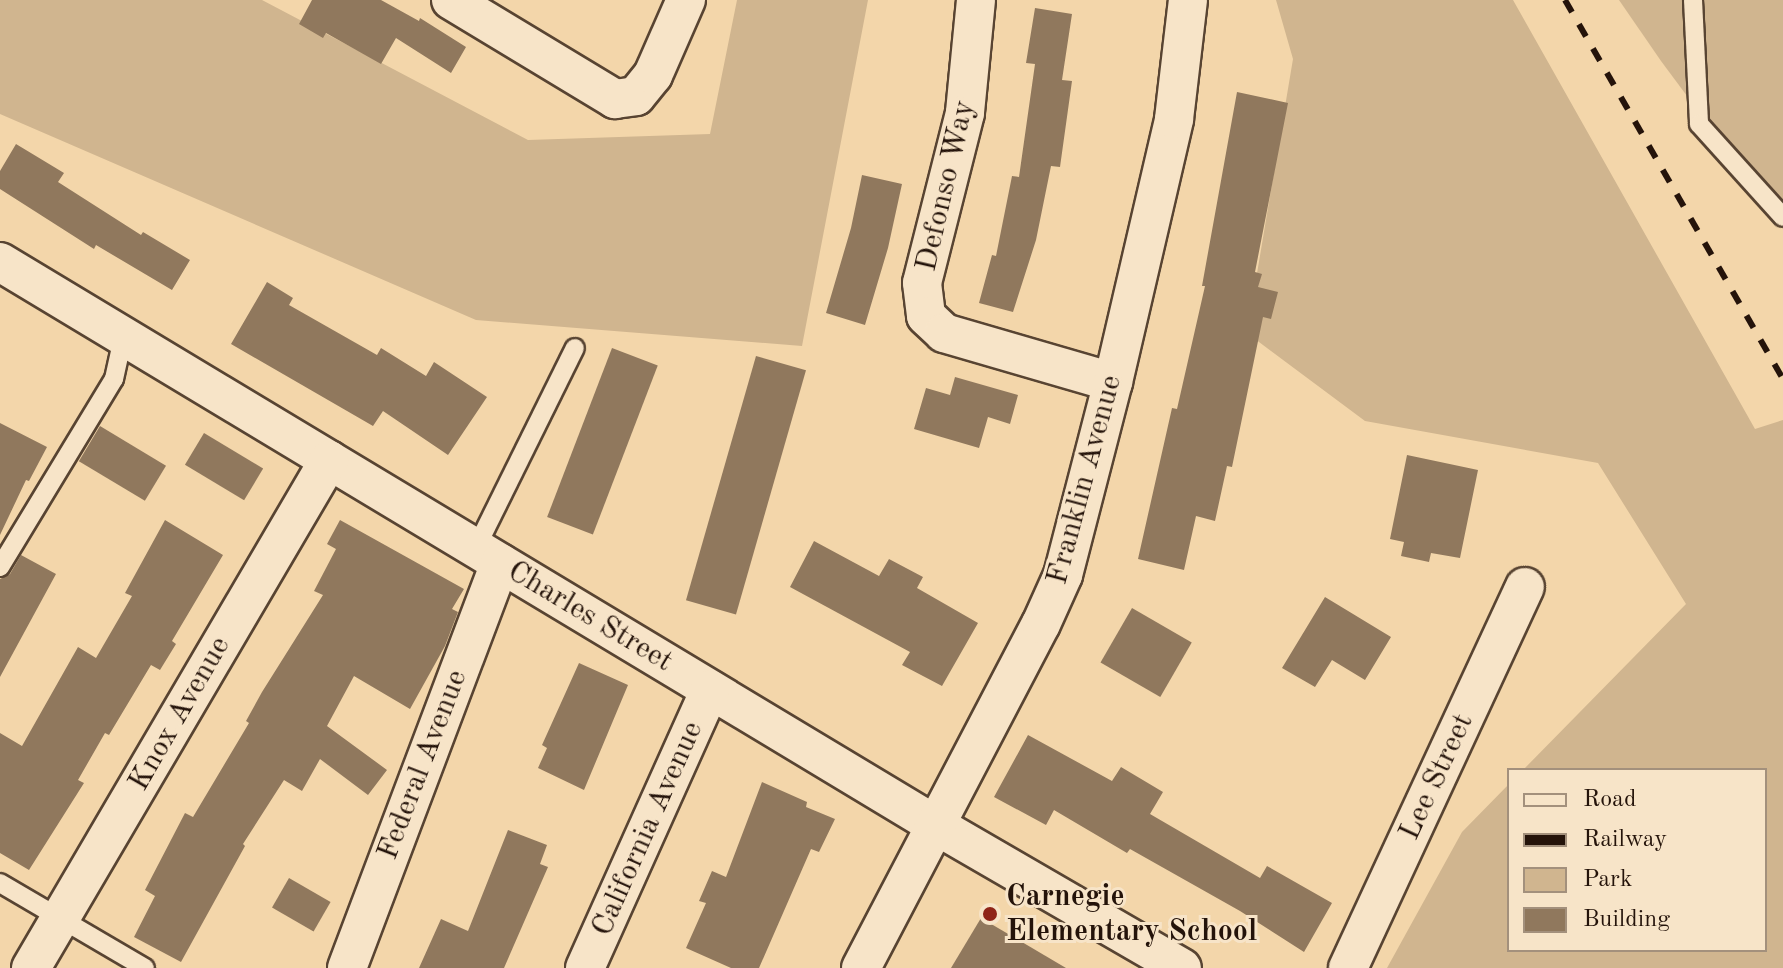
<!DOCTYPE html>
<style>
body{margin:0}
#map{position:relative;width:1783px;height:968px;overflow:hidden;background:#f3d6aa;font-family:"Old Standard TT",serif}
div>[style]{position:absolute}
.green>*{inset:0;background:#d0b58f}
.building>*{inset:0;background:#90785d;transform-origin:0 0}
.roads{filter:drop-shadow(2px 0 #584432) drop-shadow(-2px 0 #584432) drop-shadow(0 2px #584432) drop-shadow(0 -2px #584432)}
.lane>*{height:18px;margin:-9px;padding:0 9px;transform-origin:9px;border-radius:9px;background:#f7e4c8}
.street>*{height:38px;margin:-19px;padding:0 19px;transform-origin:19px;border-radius:19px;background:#f7e4c8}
.rail>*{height:6px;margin-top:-3px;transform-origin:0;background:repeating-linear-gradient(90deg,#24130a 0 14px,transparent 0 28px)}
.dots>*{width:22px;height:22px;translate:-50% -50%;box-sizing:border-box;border:4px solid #f7e4c8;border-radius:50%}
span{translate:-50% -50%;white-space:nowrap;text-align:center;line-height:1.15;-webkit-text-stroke:6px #f7e4c8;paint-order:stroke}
.street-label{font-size:30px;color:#24130a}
.poi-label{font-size:30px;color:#24130a;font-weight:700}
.left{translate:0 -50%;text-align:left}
.legend{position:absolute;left:1507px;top:768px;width:260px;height:184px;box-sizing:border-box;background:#f7e4c8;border:2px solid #a3907c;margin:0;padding:10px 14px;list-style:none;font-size:24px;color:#24130a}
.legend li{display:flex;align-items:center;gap:16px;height:40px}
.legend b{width:40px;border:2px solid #a3907c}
</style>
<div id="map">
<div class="green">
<i style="clip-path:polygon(0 0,262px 0,528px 140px,710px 134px,737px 0,868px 0,802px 346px,476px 320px,0 114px)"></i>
<i style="clip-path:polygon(1276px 0,1513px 0,1755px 429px,1783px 420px,1783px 968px,1387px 968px,1462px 832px,1509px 784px,1509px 950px,1765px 950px,1765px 770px,1523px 770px,1686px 604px,1598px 463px,1365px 421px,1247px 333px,1293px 59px)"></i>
<i style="clip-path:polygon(1619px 0,1783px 0,1783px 225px,1661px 61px)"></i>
</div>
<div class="building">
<i style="clip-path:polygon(312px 0,381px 0,419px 21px,420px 18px,466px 47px,451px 73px,396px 38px,381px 64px,326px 33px,323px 38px,299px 24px)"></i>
<i style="clip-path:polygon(1035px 8px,1072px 14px,1062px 80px,1072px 81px,1060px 167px,1051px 166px,1036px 240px,1013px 312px,979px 303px,992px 255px,996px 256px,1012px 176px,1019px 177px,1035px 64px,1026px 63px)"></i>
<i style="clip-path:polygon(1237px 92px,1288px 103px,1255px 272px,1262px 274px,1258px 287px,1278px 292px,1271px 319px,1263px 317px,1232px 467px,1227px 466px,1215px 521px,1196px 516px,1184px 570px,1138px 559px,1172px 408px,1177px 409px,1205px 286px,1202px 286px)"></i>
<i style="clip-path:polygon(16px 144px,64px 173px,58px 182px,141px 235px,143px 232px,190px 260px,172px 290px,96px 245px,94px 249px,0 189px,0 171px)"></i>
<i style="clip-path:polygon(862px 175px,902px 184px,888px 248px,865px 325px,826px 313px,851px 228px)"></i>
<i style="clip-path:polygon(267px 282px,293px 298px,289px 305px,377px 355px,381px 348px,426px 376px,434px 362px,487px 397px,448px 455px,383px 411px,373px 426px,231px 344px)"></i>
<i style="left:612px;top:348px;width:49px;height:181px;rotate:21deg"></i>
<i style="left:756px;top:356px;width:52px;height:254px;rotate:16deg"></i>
<i style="clip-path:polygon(955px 377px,1018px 395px,1010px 424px,988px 417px,979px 448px,914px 429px,926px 388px,950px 395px)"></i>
<i style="clip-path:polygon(0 423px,47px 447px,29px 481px,26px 480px,0 535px)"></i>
<i style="left:100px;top:426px;width:77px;height:41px;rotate:31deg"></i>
<i style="left:204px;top:433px;width:69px;height:37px;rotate:31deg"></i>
<i style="clip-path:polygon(1407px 455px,1478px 470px,1460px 558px,1431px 553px,1429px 562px,1401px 556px,1404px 542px,1390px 539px)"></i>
<i style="clip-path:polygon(165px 520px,223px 555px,172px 641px,176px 644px,160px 670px,151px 665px,109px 735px,105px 733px,78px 780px,84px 783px,29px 870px,0 853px,0 733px,22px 746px,78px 647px,96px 658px,132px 596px,125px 593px)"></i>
<i style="clip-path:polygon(340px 520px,464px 589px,452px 609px,458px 612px,445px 646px,410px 709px,354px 676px,327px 726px,387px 770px,368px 795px,320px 759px,302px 791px,284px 780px,243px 844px,245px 846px,181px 962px,134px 937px,155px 896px,145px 890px,185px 813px,193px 817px,249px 723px,246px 721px,262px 692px,323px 595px,314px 591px,336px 549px,327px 544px)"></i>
<i style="clip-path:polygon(814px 541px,879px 576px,889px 559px,923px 577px,917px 588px,978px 623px,942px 686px,902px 665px,910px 652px,790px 587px)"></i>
<i style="clip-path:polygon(21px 555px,56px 574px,0 677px,0 579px,10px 574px)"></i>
<i style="clip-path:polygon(1325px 597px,1391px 637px,1365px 680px,1332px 660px,1315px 687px,1282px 668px)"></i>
<i style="left:1132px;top:608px;width:69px;height:63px;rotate:30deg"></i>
<i style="clip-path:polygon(579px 663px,628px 685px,584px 790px,538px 768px,547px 748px,542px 745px)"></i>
<i style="clip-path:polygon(1028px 735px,1112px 781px,1121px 767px,1163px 792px,1150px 814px,1260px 878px,1267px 866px,1332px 903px,1304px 952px,1240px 911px,1130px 849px,1127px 853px,1054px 810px,1046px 825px,994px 797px)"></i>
<i style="clip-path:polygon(762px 782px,807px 802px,806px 807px,835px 819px,819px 852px,811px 849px,759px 968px,731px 968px,686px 948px,706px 903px,699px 901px,712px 871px,726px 877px)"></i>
<i style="clip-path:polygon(508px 830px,547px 845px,540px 864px,548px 867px,504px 968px,419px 968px,441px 919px,468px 931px)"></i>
<i style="left:289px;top:878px;width:48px;height:34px;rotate:30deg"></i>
<i style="clip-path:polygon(981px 918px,1066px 968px,951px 968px)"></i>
</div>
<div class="roads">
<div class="lane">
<i style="left:1693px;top:0;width:124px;rotate:87.2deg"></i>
<i style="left:1699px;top:124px;width:125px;rotate:47.9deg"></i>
<i style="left:476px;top:548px;width:223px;rotate:-63.7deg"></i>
<i style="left:0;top:567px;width:220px;rotate:-58.8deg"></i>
<i style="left:114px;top:379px;width:42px;rotate:-77.6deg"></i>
<i style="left:0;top:883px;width:168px;rotate:30.4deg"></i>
</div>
<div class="street">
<i style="left:451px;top:0;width:192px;rotate:31.1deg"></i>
<i style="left:615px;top:99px;width:21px;rotate:-8deg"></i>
<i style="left:636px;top:96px;width:27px;rotate:-51deg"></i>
<i style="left:653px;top:75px;width:82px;rotate:-66.3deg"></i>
<i style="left:976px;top:0;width:114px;rotate:95.6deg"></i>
<i style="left:965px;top:113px;width:175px;rotate:104.2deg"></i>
<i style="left:922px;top:283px;width:33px;rotate:83deg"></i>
<i style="left:926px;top:316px;width:25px;rotate:43deg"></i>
<i style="left:944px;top:333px;width:176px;rotate:16.2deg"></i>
<i style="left:0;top:262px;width:1094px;rotate:31.04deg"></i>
<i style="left:937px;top:826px;width:283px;rotate:30.1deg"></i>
<i style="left:31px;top:968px;width:589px;rotate:-59.6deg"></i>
<i style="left:347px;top:968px;width:433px;rotate:-69.3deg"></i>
<i style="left:585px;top:968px;width:305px;rotate:-65.8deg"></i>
<i style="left:861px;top:968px;width:388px;rotate:-62.4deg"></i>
<i style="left:1041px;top:624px;width:54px;rotate:-65.8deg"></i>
<i style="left:1063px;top:575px;width:199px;rotate:-75.5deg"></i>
<i style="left:1113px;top:382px;width:270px;rotate:-76.9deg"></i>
<i style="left:1174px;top:119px;width:120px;rotate:-83.3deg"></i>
<i style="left:1348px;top:968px;width:420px;rotate:-65.1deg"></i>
</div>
</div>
<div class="rail">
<i style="left:1565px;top:0;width:437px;rotate:60.1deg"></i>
</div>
<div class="dots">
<i style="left:990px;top:914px;background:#8f2418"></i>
</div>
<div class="street-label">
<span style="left:946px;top:186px;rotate:-77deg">Defonso Way</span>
<span style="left:1085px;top:480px;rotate:-75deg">Franklin Avenue</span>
<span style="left:590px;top:617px;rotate:31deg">Charles Street</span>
<span style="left:180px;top:714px;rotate:-60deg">Knox Avenue</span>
<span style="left:423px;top:765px;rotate:-69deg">Federal Avenue</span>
<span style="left:1437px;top:777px;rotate:-65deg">Lee Street</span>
<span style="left:648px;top:829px;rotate:-66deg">California Avenue</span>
</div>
<div class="poi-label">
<span class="left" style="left:1006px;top:914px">Carnegie<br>Elementary School</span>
</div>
<ul class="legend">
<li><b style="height:10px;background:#f7e4c8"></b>Road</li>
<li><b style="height:10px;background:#24130a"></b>Railway</li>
<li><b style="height:22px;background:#d0b58f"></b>Park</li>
<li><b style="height:22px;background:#90785d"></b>Building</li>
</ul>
</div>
